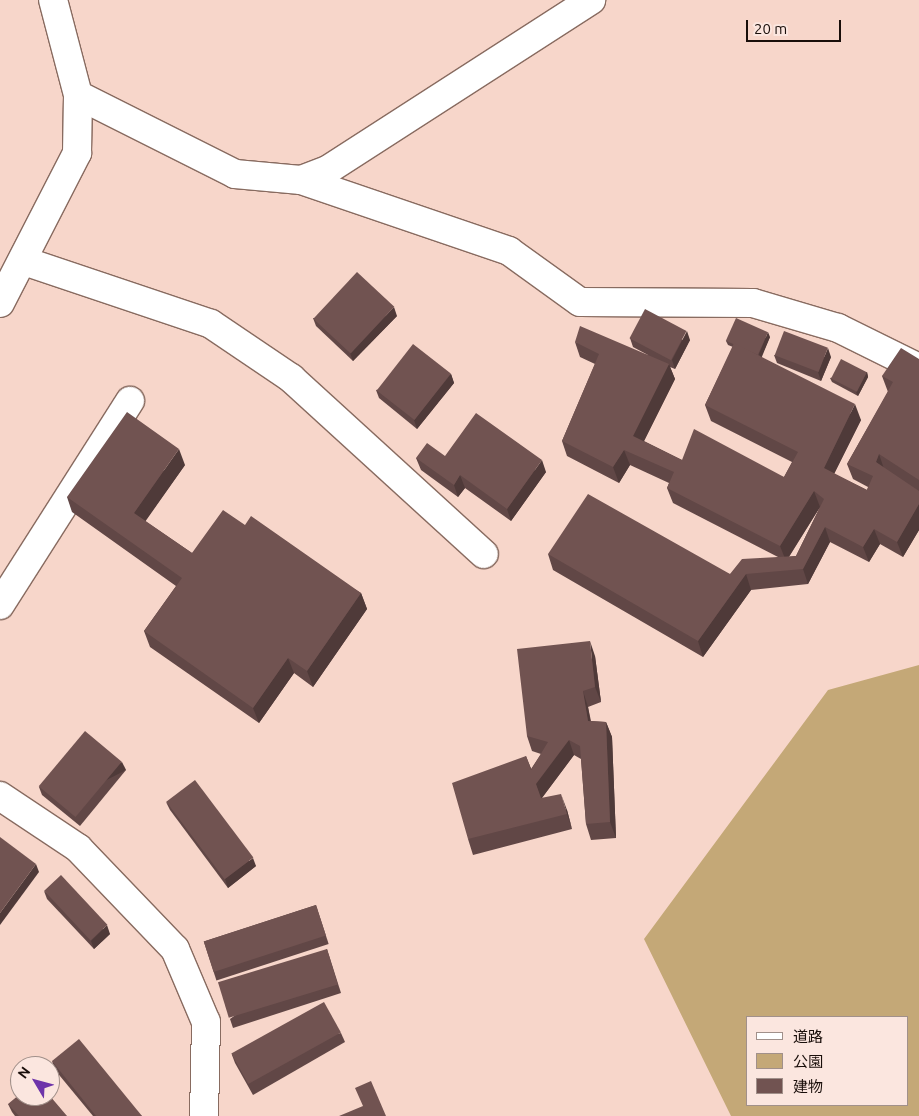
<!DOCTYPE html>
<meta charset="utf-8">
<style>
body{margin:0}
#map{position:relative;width:919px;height:1116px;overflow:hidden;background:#f7d6ca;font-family:Ubuntu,"Noto Sans JP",sans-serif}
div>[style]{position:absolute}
.green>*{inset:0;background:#c4a877}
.roads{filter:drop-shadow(1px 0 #886b60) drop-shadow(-1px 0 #886b60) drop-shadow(0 1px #886b60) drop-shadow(0 -1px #886b60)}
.minor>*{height:28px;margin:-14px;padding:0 14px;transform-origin:14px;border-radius:14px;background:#fff}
.wall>*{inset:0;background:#614746;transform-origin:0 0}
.shaded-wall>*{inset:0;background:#4f3a39;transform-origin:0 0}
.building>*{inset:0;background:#715351;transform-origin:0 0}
span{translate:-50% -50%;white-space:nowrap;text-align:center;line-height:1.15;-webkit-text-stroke:5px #fbe6df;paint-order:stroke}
.legend{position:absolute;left:746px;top:1016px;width:162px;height:90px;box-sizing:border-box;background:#fbe6df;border:1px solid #a1908a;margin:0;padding:6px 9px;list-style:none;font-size:15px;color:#190e0a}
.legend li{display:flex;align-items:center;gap:10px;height:25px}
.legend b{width:25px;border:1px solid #a1908a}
.north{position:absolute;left:10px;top:1056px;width:50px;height:50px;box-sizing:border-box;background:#fbe6df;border:1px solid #a1908a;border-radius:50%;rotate:307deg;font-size:14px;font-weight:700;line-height:20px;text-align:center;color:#190e0a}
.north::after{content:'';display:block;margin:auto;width:18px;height:22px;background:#6e34aa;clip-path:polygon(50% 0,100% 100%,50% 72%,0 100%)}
.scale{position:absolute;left:746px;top:20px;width:95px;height:22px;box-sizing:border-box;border:2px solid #190e0a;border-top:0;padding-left:6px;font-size:15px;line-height:18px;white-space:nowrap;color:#190e0a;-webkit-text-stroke:4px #fbe6df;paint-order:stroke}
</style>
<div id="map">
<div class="green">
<i style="clip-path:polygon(evenodd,919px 665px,919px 1116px,731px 1116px,644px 939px,828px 690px,919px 665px,748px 1017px,908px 1017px,908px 1105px,748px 1105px,748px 1017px)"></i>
</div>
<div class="roads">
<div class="minor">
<i style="left:78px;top:95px;width:176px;rotate:26.7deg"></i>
<i style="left:235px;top:174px;width:66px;rotate:5.2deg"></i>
<i style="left:301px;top:180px;width:30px;rotate:-21deg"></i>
<i style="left:329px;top:169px;width:312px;rotate:-32.8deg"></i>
<i style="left:301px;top:180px;width:220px;rotate:18.8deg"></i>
<i style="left:509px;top:251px;width:87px;rotate:35.7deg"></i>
<i style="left:580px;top:302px;width:173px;rotate:0.3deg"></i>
<i style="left:753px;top:303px;width:89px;rotate:16.4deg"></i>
<i style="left:838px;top:328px;width:90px;rotate:26.3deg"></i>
<i style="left:24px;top:261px;width:197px;rotate:18.6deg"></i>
<i style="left:211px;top:324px;width:97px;rotate:34deg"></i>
<i style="left:291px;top:378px;width:261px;rotate:42.4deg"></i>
<i style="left:0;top:303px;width:169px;rotate:-62.8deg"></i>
<i style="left:77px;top:153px;width:58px;rotate:-89deg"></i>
<i style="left:78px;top:95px;width:98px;rotate:-104.7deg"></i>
<i style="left:0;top:605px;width:242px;rotate:-57.5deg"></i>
<i style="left:0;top:796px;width:94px;rotate:33.7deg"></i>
<i style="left:78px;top:848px;width:140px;rotate:46.2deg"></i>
<i style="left:175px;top:949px;width:79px;rotate:67deg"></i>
<i style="left:206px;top:1022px;width:94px;rotate:91.2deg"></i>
</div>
</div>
<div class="wall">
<i style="clip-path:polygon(397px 316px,353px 361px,316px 326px,313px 318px)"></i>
<i style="clip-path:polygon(evenodd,770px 337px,761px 357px,861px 420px,834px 474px,867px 490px,868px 487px,853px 479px,847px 464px,888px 392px,882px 376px,919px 359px,919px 530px,903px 557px,880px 544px,869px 562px,830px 542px,808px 584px,751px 590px,703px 657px,553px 570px,548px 554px,730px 574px,778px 557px,673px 503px,667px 488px,669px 483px,630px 465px,619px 483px,567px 456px,562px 441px,595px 364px,580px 357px,575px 342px,648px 355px,633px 347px,630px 338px,690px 340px,675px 369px,670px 367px,675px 379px,644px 441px,682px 460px,784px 477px,792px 462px,711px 421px,705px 405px,733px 347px,728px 345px,726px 341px,770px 337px,820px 507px,796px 556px,789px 557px,820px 507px)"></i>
<i style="clip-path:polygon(774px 355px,831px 357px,821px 381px,777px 363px)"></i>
<i style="clip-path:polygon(867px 372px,868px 377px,858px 396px,832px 382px,830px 378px)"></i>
<i style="clip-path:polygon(451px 374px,454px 383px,417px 429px,379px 398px,376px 390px)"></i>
<i style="clip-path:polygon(445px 456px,546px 472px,511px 521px,465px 488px,458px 497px,421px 470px,416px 458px)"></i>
<i style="clip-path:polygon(185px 465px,145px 521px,192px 553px,245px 525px,361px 593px,367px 609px,313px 687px,294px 673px,259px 723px,150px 647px,144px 631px,176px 586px,72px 512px,67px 497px)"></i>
<i style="clip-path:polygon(595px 656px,601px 702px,588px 707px,591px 721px,606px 722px,612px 737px,616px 838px,591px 840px,586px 824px,581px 759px,574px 755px,542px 798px,567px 810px,572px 829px,473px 855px,468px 839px,526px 756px,531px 769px,541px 754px,532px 751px,527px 736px)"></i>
<i style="clip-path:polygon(126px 770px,80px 826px,42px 795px,39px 787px)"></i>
<i style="clip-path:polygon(166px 802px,256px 866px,228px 888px,170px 810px)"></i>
<i style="clip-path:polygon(44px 891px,110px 934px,94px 949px,47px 899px)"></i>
<i style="left:316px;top:905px;width:41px;height:118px;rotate:72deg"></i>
<i style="clip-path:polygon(327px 949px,341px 993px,233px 1028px,230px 1019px)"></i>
<i style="clip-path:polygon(341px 1033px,345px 1042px,253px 1095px,235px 1063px,232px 1055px)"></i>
<i style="clip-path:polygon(52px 1061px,142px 1116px,93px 1116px,55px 1070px)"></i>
<i style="clip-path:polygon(8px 1104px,67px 1116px,15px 1116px,12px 1112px)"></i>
</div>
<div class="shaded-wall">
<i style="clip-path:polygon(394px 307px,397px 316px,353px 361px,350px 353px)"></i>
<i style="clip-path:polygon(687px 331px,690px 340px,675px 369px,672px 360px)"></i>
<i style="clip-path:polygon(768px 332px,770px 337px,761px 359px,759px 354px)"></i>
<i style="clip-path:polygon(828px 348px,831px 357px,821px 381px,818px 372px)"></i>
<i style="clip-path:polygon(669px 364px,675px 379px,639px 451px,633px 436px)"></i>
<i style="clip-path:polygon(867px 372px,868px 377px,858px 396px,856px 392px)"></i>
<i style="clip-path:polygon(451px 374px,454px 383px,417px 429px,414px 420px)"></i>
<i style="clip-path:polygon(855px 404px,861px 420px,829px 484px,824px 468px)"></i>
<i style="clip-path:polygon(179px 449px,185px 465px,140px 529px,134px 513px)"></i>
<i style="clip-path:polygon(624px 450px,630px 465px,619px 483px,613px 467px)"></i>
<i style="clip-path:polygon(879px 454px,884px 469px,876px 462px)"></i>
<i style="clip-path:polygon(542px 460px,546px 472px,511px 521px,507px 509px)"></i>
<i style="clip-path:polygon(460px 475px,465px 488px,458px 497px,454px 485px)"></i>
<i style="clip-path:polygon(814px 491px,820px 507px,786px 561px,780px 546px)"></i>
<i style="clip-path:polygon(919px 504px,919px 530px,903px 557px,897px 542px)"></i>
<i style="clip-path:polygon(825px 527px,830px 542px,808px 584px,803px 569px)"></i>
<i style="clip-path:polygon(874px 529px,880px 544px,869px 562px,863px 547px)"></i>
<i style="clip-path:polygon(746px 574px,751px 590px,703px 657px,698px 641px)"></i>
<i style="clip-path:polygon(361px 593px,367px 609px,313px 687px,307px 671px)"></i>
<i style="clip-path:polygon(590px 641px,595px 656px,601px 702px,595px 687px)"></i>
<i style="clip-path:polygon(288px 658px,294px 673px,259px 723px,253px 708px)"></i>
<i style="clip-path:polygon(583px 691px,588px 707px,593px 737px,588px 721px)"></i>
<i style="clip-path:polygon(606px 722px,612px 737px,616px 838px,610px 822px)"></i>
<i style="clip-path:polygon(569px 740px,574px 755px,541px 799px,526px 756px,532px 771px)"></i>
<i style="left:122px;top:762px;width:9px;height:71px;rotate:63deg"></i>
<i style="clip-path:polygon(561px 794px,567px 810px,572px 829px,567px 814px)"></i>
<i style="clip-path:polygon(253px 858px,256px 866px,228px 888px,225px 879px)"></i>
<i style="clip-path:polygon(36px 864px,39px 872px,0 925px,0 913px)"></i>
<i style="clip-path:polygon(107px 925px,110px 934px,94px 949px,91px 941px)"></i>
</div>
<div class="building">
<i style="left:357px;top:272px;width:51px;height:64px;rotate:43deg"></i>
<i style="left:645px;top:309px;width:47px;height:33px;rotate:28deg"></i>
<i style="left:736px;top:318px;width:35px;height:25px;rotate:24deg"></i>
<i style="clip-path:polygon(580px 326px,669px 364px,633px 436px,682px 460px,694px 429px,784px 477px,798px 452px,705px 405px,734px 343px,855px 404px,824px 468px,867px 490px,873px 476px,847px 464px,893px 382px,882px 376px,901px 348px,919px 359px,919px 480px,879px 454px,876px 462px,919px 491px,919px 504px,897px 542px,874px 529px,863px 547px,825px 527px,803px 569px,746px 574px,698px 641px,548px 554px,588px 494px,730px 574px,742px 559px,796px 556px,824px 499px,814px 491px,780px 546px,667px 488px,674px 472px,624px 450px,613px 467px,562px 441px,599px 354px,575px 342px)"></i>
<i style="left:784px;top:331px;width:47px;height:26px;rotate:21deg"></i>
<i style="left:413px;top:344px;width:48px;height:59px;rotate:38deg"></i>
<i style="left:841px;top:359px;width:29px;height:22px;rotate:27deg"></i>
<i style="clip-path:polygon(127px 412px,179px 449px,134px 513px,192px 553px,223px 510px,245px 525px,251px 516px,361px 593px,307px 671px,288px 658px,253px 708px,144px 631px,182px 578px,67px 497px)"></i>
<i style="clip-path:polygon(476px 413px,542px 460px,507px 509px,460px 475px,454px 485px,416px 458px,427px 443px,445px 456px)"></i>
<i style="clip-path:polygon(590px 641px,595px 687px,583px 691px,588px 721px,606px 722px,610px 822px,586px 824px,580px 746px,569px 740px,536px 784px,541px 798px,561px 794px,567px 814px,468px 839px,452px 783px,526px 756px,531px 770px,548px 742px,527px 736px,517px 649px)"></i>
<i style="left:85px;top:731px;width:48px;height:72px;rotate:40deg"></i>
<i style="left:195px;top:780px;width:97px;height:36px;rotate:53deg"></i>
<i style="clip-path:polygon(0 837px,36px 864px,0 913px)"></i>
<i style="left:61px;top:875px;width:68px;height:23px;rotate:47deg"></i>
<i style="left:316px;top:905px;width:32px;height:118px;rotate:72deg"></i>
<i style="left:327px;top:949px;width:37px;height:114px;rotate:73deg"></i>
<i style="left:324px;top:1002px;width:35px;height:106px;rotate:61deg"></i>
<i style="clip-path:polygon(79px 1039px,142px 1116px,96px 1116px,52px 1061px)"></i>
<i style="clip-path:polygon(371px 1081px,386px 1116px,339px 1116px,363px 1106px,355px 1088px)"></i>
<i style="clip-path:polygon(20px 1094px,20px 1096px,50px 1096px,67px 1116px,19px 1116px,8px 1104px)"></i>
</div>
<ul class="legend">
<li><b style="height:6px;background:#fff"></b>道路</li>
<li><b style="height:14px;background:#c4a877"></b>公園</li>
<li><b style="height:14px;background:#715351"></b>建物</li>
</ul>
<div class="north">N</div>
<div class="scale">20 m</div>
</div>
